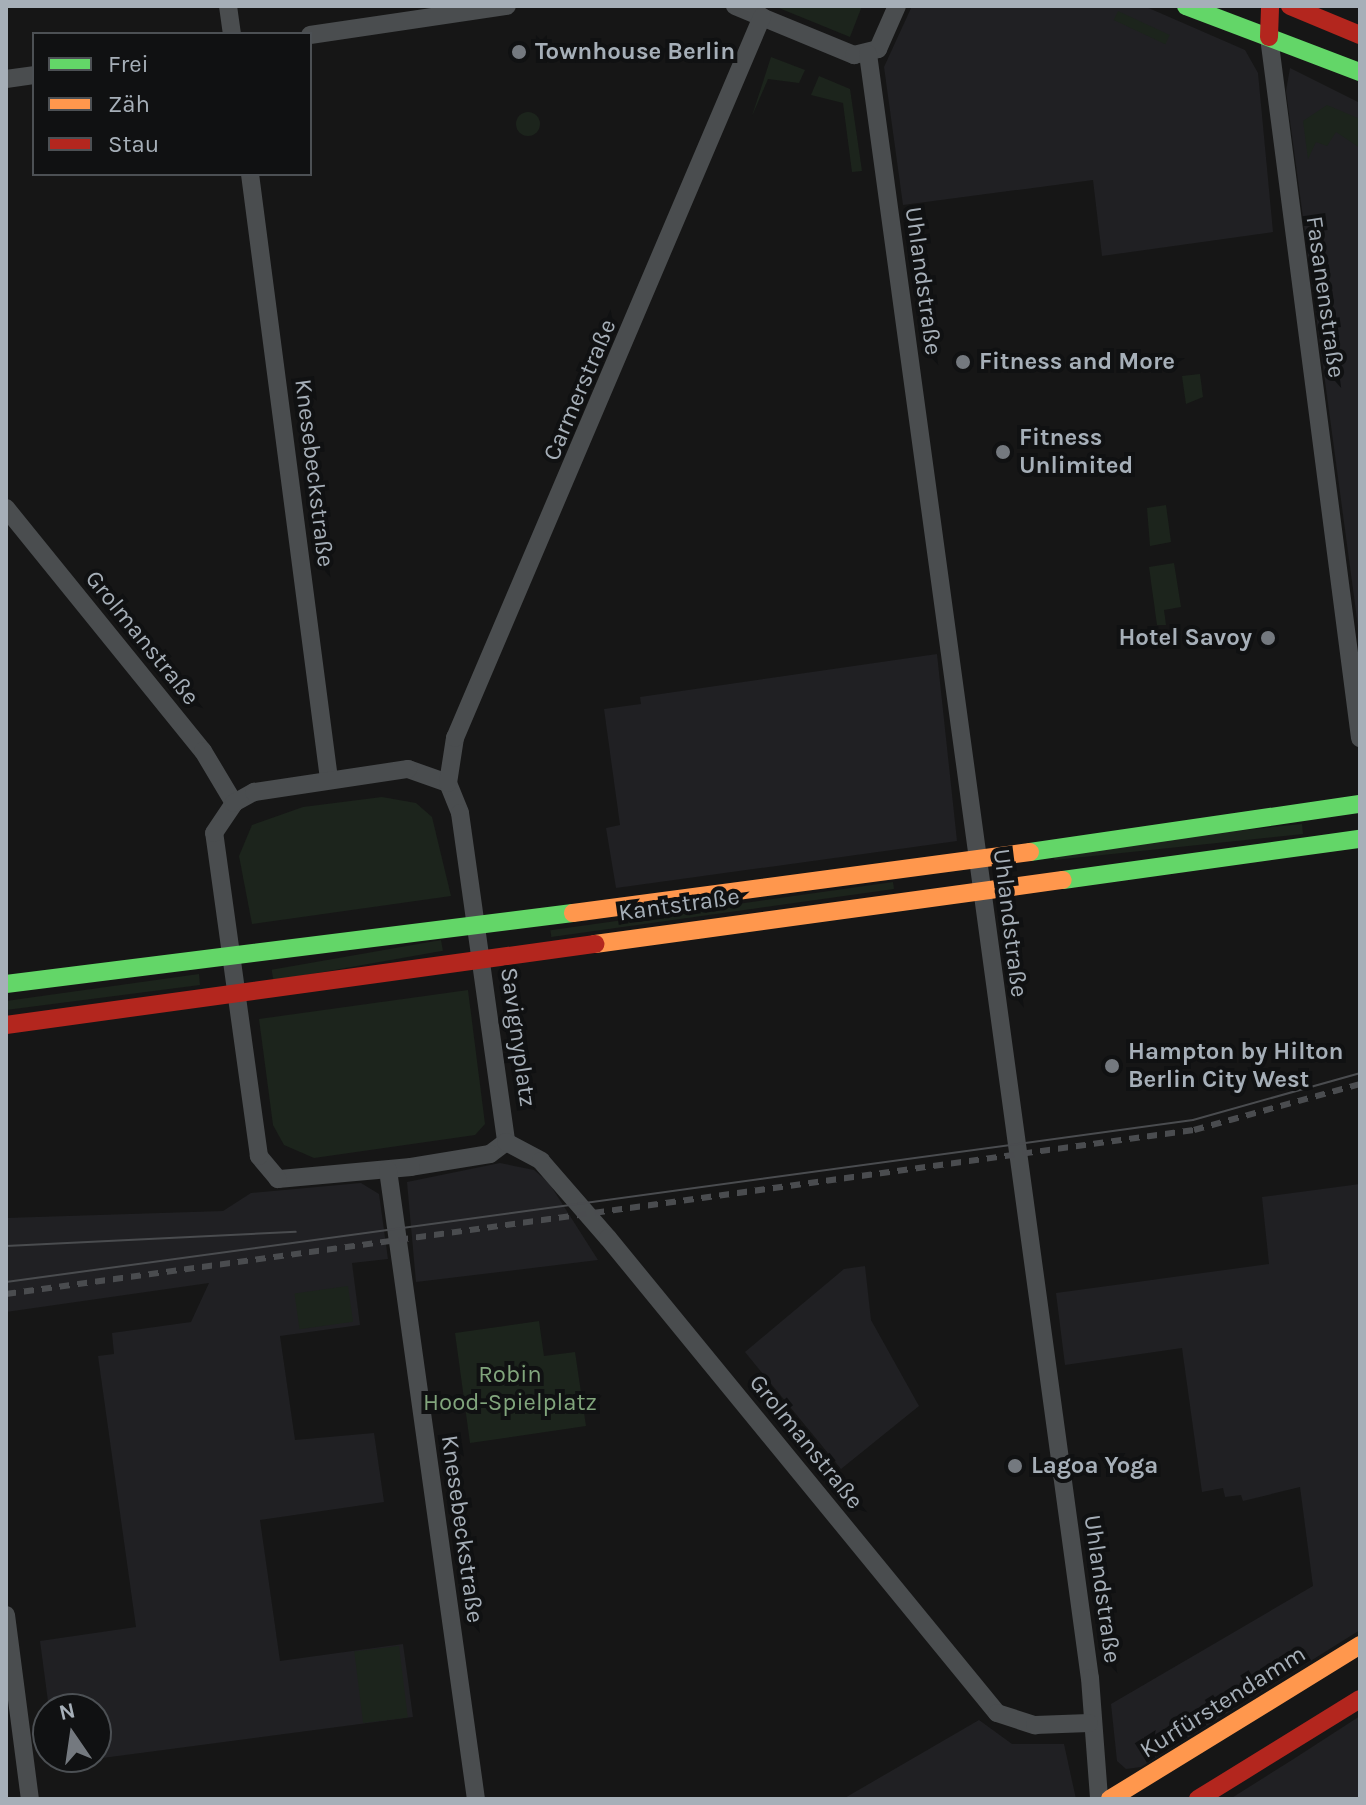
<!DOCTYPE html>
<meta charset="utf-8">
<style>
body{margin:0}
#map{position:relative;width:1366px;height:1805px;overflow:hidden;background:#161616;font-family:Karla,sans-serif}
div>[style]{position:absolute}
.built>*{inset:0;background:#202023}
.green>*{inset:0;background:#1c241c;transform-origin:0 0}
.round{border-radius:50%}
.street>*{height:18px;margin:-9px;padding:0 9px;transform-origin:9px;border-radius:9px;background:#4a4d4f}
.fast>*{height:18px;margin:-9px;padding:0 9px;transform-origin:9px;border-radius:9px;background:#63d668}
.slow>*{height:18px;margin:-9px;padding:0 9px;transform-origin:9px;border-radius:9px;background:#ff974d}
.jam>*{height:18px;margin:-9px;padding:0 9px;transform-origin:9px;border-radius:9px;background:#b3261e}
.tram>*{height:2px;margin:-1px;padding:0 1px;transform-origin:1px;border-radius:1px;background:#4a4c4f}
.rail>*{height:6px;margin-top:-3px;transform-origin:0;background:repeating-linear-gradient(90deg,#4a4c4f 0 10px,transparent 0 18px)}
.dots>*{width:22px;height:22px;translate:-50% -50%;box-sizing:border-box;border:4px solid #101112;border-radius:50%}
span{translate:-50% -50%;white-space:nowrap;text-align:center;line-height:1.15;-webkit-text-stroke:8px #101112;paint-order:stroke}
.poi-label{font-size:24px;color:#a6afb8;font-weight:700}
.left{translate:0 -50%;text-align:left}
.right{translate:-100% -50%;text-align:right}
.street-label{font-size:24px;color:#a6afb8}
.park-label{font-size:24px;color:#81a57c}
.frame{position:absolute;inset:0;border:8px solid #a6afb8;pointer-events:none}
.legend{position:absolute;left:32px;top:32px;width:280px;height:144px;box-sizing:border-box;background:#101112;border:2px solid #4c5054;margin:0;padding:10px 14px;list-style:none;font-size:24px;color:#a6afb8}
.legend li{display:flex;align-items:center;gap:16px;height:40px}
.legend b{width:40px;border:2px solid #4c5054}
.north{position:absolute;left:32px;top:1693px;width:80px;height:80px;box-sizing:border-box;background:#101112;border:2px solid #4c5054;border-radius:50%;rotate:347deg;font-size:22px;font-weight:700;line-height:32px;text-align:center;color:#a6afb8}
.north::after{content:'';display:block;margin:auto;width:28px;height:36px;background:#74797f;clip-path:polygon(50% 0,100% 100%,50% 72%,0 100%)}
</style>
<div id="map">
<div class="built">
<i style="clip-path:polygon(912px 6px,1144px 6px,1245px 50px,1258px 73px,1273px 232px,1102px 256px,1093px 180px,903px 205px,884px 67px)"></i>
<i style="clip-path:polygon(1290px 68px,1360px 103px,1360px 641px,1286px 91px)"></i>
<i style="clip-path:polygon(937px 654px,957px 841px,616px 888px,606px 828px,620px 825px,604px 709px,641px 704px,640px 697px)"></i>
<i style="clip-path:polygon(500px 1163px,534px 1170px,549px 1183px,598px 1260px,416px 1282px,407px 1182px)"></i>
<i style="clip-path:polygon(361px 1183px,379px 1194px,388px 1259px,352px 1263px,360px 1325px,280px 1336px,295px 1440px,374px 1433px,384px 1502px,260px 1520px,280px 1661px,403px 1644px,413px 1717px,57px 1764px,56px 1757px,96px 1757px,96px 1709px,49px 1709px,40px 1641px,136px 1627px,98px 1356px,114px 1354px,112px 1333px,191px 1322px,209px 1283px,6px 1312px,6px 1218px,223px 1211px,251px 1193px)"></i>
<i style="clip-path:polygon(1360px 1184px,1360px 1630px,1141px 1767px,1126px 1769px,1117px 1761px,1111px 1704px,1313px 1586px,1300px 1487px,1243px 1501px,1241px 1495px,1225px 1497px,1223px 1488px,1202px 1492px,1182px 1348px,1065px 1365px,1056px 1293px,1269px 1264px,1262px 1197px)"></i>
<i style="clip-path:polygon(865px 1266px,871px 1320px,919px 1406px,841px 1469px,745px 1352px,844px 1269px)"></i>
<i style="clip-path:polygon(1360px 1716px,1360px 1799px,1230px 1799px,1292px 1760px)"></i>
<i style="clip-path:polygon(979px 1720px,1012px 1744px,1064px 1744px,1076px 1799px,843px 1799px)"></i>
</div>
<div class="green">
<i style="clip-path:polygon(774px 6px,862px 6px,850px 37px)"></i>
<i style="left:1118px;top:11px;width:57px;height:10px;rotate:25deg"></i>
<i style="clip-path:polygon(771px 57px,805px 70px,799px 83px,768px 79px,752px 116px)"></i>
<i style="clip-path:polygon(819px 76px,850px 89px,862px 171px,852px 172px,843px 103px,811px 95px)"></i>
<i style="clip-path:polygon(1327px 105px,1360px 119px,1360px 148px,1336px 132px,1327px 146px,1316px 142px,1308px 159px,1303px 121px)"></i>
<i class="round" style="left:516px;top:112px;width:24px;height:24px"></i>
<i style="clip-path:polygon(1200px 374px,1203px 397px,1186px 404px,1182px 376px)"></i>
<i style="clip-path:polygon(1166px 505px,1171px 542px,1150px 546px,1147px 508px)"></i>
<i style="clip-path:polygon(1174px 563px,1181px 607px,1164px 610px,1166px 625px,1157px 625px,1149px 567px)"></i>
<i style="clip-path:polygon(382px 797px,416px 803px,432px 817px,451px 896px,252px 924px,239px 856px,252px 825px,303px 807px)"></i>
<i style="left:1302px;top:824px;width:10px;height:250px;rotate:84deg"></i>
<i style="left:893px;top:882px;width:7px;height:346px;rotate:82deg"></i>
<i style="left:441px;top:940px;width:11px;height:172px;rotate:80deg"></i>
<i style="clip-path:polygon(199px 974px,200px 985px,6px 1010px,6px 1001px)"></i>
<i style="clip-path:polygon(468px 990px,485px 1124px,475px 1135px,314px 1158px,284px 1145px,273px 1125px,259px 1019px)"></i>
<i style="left:348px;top:1286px;width:36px;height:54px;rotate:82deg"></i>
<i style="clip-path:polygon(539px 1321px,544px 1356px,575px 1352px,586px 1426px,470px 1443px,455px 1333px)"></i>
<i style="left:399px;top:1646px;width:72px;height:45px;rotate:83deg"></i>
</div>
<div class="street">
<i style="left:228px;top:6px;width:28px;rotate:82deg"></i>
<i style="left:735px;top:6px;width:129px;rotate:22.4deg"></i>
<i style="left:854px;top:55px;width:25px;rotate:-14deg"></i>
<i style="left:878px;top:49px;width:47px;rotate:-66.2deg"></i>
<i style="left:310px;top:35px;width:199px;rotate:-8.4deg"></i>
<i style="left:1269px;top:37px;width:707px;rotate:82.6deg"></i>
<i style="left:868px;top:54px;width:1639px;rotate:82.22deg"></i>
<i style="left:1090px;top:1678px;width:121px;rotate:85.7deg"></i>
<i style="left:6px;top:79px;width:28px;rotate:-8deg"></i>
<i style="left:250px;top:174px;width:610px;rotate:82.56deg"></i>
<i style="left:6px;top:508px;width:313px;rotate:51deg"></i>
<i style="left:203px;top:751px;width:61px;rotate:59.2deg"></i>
<i style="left:408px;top:769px;width:42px;rotate:19.3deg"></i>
<i style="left:448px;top:783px;width:32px;rotate:68deg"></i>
<i style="left:460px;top:813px;width:332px;rotate:82deg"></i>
<i style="left:506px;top:1142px;width:20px;rotate:143deg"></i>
<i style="left:490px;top:1154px;width:80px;rotate:170.7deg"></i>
<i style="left:411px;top:1167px;width:134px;rotate:174.8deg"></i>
<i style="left:278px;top:1179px;width:30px;rotate:-130deg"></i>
<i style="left:259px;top:1156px;width:326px;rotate:-97.9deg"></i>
<i style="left:214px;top:833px;width:36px;rotate:-56deg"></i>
<i style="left:234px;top:803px;width:23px;rotate:-29deg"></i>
<i style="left:254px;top:792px;width:156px;rotate:-8.5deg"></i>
<i style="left:448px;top:783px;width:46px;rotate:-81.2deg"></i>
<i style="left:455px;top:738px;width:784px;rotate:-66.94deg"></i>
<i style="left:506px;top:1142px;width:40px;rotate:28deg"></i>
<i style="left:541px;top:1161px;width:102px;rotate:49deg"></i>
<i style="left:608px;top:1238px;width:614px;rotate:50.68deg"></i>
<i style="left:997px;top:1713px;width:40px;rotate:18deg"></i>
<i style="left:1035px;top:1725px;width:54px;rotate:-2.1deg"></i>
<i style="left:388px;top:1170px;width:635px;rotate:82.04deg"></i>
<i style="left:6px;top:1615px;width:186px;rotate:82.6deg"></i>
</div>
<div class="fast">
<i style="left:1186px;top:6px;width:186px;rotate:20.8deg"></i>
<i style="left:1030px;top:852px;width:333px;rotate:-8.3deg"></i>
<i style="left:1063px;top:880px;width:300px;rotate:-7.9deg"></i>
<i style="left:6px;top:984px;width:571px;rotate:-7.14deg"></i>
</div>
<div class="slow">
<i style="left:573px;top:913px;width:461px;rotate:-7.6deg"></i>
<i style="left:595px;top:944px;width:472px;rotate:-7.8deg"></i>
<i style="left:1110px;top:1799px;width:294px;rotate:-31.6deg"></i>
</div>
<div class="jam">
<i style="left:1290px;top:6px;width:76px;rotate:22.5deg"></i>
<i style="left:1269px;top:37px;width:31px;rotate:-88deg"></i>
<i style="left:6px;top:1025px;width:595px;rotate:-7.83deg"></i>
<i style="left:1198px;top:1799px;width:190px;rotate:-31.7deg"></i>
</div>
<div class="tram">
<i style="left:6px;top:1246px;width:290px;rotate:-2.8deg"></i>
<i style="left:6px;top:1282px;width:1198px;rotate:-7.77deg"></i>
<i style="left:1193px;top:1120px;width:173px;rotate:-15.7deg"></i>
</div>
<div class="rail">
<i style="left:6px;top:1294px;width:1199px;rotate:-7.86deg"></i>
<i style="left:1194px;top:1130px;width:172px;rotate:-15.5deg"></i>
</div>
<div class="dots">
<i style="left:519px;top:52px;background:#74797f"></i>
<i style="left:963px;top:362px;background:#74797f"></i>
<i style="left:1003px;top:452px;background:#74797f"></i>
<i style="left:1268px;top:638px;background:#74797f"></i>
<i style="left:1112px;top:1066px;background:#74797f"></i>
<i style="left:1015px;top:1466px;background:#74797f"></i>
</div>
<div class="poi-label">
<span class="left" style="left:535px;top:52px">Townhouse Berlin</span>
<span class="left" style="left:979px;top:362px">Fitness and More</span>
<span class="left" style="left:1019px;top:452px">Fitness<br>Unlimited</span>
<span class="right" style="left:1252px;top:638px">Hotel Savoy</span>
<span class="left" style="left:1128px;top:1066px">Hampton by Hilton<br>Berlin City West</span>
<span class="left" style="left:1031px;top:1466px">Lagoa Yoga</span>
</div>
<div class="street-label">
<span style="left:923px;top:281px;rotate:82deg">Uhlandstraße</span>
<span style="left:1325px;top:297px;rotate:82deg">Fasanenstraße</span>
<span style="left:580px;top:390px;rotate:-67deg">Carmerstraße</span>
<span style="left:314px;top:473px;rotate:83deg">Knesebeckstraße</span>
<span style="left:142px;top:638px;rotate:51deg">Grolmanstraße</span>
<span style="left:679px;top:905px;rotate:-8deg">Kantstraße</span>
<span style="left:1010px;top:923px;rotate:83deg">Uhlandstraße</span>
<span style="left:518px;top:1037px;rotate:82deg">Savignyplatz</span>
<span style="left:806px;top:1442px;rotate:51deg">Grolmanstraße</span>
<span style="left:462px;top:1529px;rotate:82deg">Knesebeckstraße</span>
<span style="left:1102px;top:1589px;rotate:82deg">Uhlandstraße</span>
<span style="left:1223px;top:1702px;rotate:-32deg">Kurfürstendamm</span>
</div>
<div class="park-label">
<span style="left:510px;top:1389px">Robin<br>Hood-Spielplatz</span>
</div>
<div class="frame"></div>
<ul class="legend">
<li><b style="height:10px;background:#63d668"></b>Frei</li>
<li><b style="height:10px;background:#ff974d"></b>Zäh</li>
<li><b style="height:10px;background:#b3261e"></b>Stau</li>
</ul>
<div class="north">N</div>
</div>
